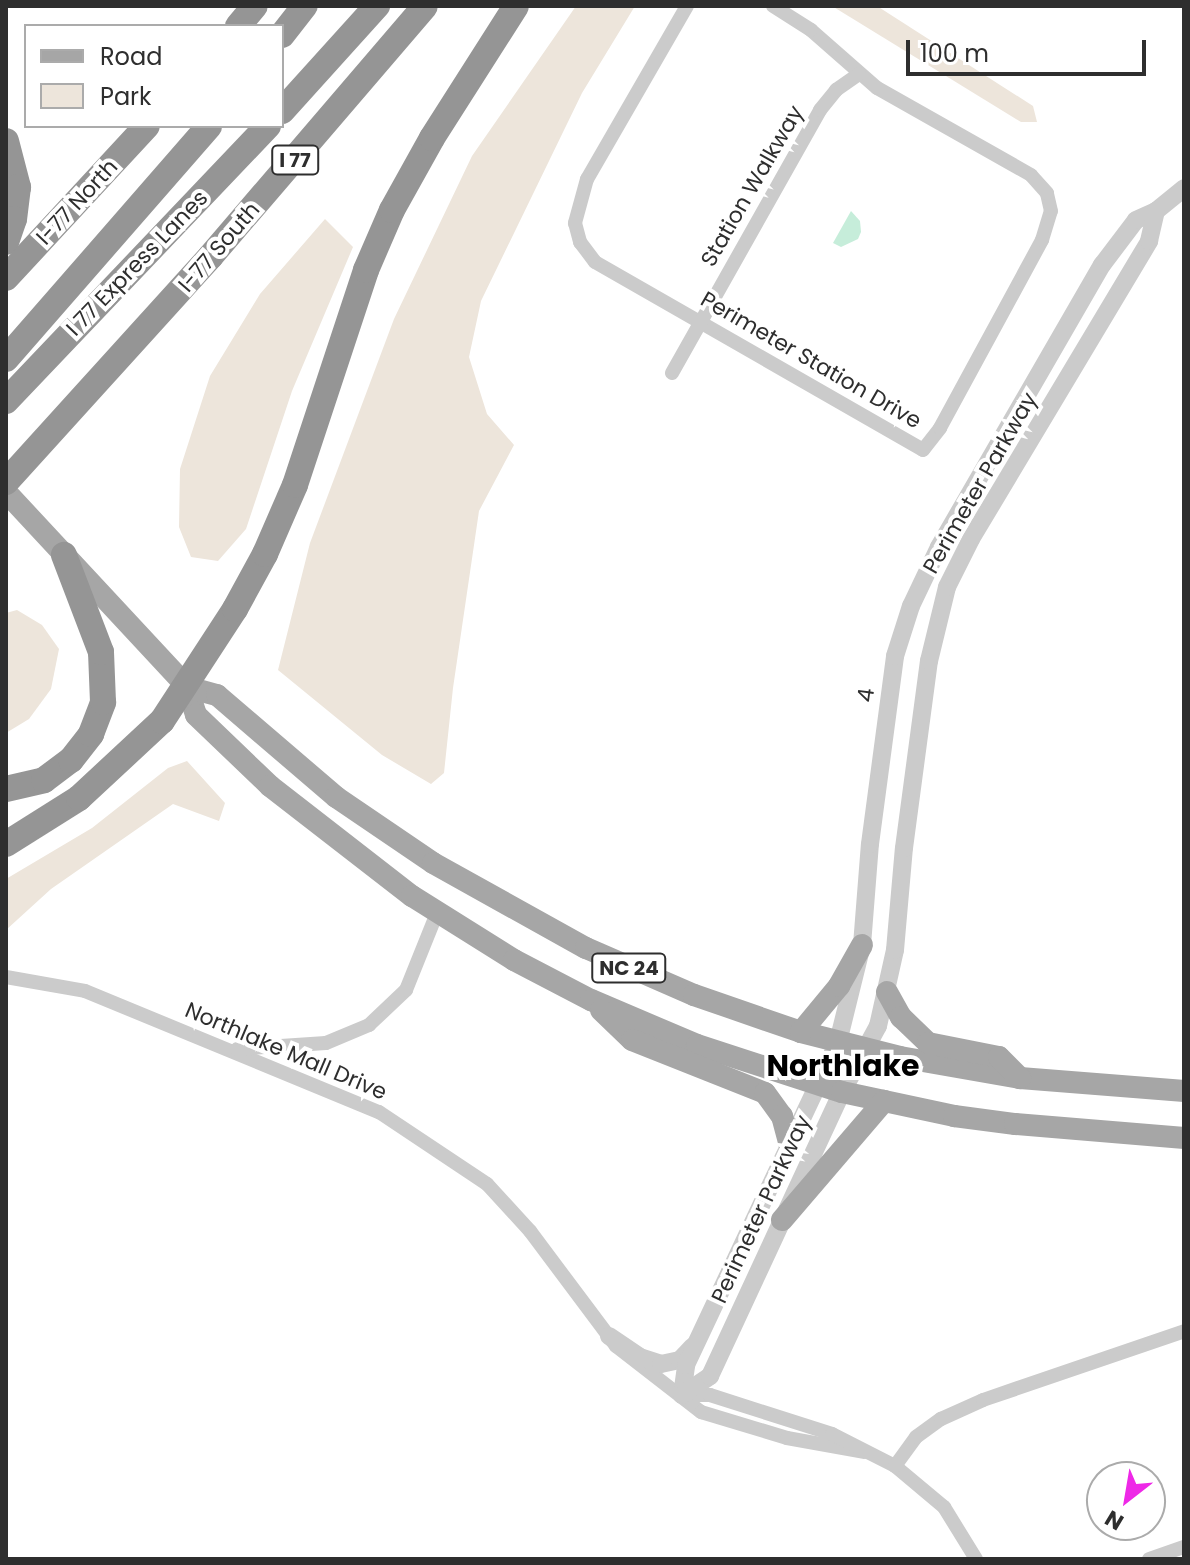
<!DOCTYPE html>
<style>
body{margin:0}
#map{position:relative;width:1190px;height:1565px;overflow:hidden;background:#fff;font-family:Poppins,sans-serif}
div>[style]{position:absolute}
.green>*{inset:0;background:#ede5db}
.water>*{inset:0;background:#c6edda}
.minor>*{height:14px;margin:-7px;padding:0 7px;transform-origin:7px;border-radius:7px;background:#cbcbcb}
.tertiary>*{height:18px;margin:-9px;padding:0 9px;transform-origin:9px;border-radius:9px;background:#cbcbcb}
.primary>*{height:22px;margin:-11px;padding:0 11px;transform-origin:11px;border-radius:11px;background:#a6a6a6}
.motorway>*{height:26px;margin:-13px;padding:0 13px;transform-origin:13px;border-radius:13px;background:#959595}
span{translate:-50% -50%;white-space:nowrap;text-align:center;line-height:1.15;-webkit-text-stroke:8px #fff;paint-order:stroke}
.shield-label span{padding:2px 6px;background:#fff;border:2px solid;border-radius:6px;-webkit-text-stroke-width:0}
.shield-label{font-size:20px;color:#2e2e2e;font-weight:700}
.street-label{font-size:22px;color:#2e2e2e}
.district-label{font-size:30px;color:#000;font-weight:700}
.frame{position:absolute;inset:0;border:8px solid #2e2e2e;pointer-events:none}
.legend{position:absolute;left:24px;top:24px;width:260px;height:104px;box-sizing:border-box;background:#fff;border:2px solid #ababab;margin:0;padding:10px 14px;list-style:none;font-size:24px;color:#2e2e2e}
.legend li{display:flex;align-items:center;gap:16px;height:40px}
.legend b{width:40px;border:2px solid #ababab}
.north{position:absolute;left:1086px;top:1461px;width:80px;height:80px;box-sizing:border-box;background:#fff;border:2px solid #ababab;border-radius:50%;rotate:211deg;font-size:22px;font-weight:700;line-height:32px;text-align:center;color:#2e2e2e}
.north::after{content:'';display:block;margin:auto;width:28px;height:36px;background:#ee28e7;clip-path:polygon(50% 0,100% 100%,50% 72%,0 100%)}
.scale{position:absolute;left:906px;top:40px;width:240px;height:36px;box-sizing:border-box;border:4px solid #2e2e2e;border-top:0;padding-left:10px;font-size:24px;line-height:28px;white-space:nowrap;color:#2e2e2e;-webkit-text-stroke:6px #fff;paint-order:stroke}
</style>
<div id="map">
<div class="green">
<i style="clip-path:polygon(576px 6px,635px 6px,582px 93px,481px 301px,469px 357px,487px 414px,514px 445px,479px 511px,453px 688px,444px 773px,431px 784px,382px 755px,278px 670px,310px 543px,394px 319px,472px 156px)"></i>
<i style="clip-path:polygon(832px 6px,877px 6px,1033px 106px,1037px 122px,1021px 122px)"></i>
<i style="clip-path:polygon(325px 219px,353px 247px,292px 391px,246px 529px,218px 561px,191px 557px,179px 527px,180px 469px,210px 376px,260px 294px)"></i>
<i style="clip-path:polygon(17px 610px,42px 625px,59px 649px,51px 689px,29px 719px,6px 733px,6px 613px)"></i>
<i style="clip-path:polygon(187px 761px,225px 803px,219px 821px,173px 804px,51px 889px,6px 930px,6px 879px,92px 828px,168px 768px)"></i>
</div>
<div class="water">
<i style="clip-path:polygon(851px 211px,860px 221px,861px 232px,858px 239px,841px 247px,833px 243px)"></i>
</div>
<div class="minor">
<i style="left:687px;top:6px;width:200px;rotate:120deg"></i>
<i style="left:587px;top:179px;width:46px;rotate:105.3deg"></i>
<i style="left:575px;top:223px;width:20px;rotate:75deg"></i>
<i style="left:580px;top:242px;width:25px;rotate:53deg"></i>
<i style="left:595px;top:262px;width:378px;rotate:29.8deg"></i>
<i style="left:923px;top:450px;width:28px;rotate:-52deg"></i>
<i style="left:940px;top:428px;width:214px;rotate:-61.5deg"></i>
<i style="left:1042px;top:240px;width:30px;rotate:-73deg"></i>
<i style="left:1051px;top:211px;width:18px;rotate:-103deg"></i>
<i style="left:1047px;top:193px;width:24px;rotate:-132deg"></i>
<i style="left:1031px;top:175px;width:177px;rotate:-150.5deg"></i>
<i style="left:877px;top:88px;width:88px;rotate:-138.7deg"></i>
<i style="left:811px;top:30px;width:45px;rotate:-147.7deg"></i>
<i style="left:672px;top:373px;width:302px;rotate:-60.6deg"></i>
<i style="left:820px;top:110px;width:26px;rotate:-51deg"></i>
<i style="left:836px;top:90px;width:28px;rotate:-35deg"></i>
<i style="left:6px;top:977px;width:80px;rotate:10deg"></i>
<i style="left:85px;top:991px;width:318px;rotate:22.4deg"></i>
<i style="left:379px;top:1112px;width:130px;rotate:33.7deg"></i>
<i style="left:487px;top:1184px;width:64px;rotate:47.5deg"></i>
<i style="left:530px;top:1231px;width:144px;rotate:53.2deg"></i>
<i style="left:616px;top:1346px;width:108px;rotate:37.8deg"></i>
<i style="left:701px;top:1412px;width:90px;rotate:16.8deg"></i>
<i style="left:787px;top:1438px;width:78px;rotate:10.3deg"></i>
<i style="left:237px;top:1049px;width:89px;rotate:-3.9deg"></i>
<i style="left:326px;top:1043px;width:47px;rotate:-22.7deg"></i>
<i style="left:369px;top:1025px;width:51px;rotate:-43.4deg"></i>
<i style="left:406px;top:990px;width:83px;rotate:-68.1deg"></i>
<i style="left:682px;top:1395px;width:28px"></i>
<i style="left:710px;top:1395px;width:128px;rotate:17.7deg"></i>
<i style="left:832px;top:1434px;width:71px;rotate:26.9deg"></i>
<i style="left:895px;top:1466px;width:64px;rotate:39.9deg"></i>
<i style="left:944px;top:1507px;width:61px;rotate:58.4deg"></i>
<i style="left:895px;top:1466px;width:36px;rotate:-54deg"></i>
<i style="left:916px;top:1437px;width:31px;rotate:-36deg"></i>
<i style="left:941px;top:1419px;width:46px;rotate:-24.3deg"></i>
<i style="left:983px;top:1400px;width:213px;rotate:-18.9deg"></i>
<i style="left:1149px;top:1559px;width:37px;rotate:-19deg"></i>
</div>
<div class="tertiary">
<i style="left:609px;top:1336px;width:37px;rotate:34deg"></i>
<i style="left:640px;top:1357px;width:22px;rotate:18deg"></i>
<i style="left:661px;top:1364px;width:19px;rotate:-12deg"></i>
<i style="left:680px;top:1360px;width:18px;rotate:-47deg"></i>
<i style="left:682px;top:1395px;width:30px;rotate:-82deg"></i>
<i style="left:686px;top:1365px;width:357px;rotate:-64.8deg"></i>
<i style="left:838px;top:1042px;width:100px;rotate:-76.1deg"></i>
<i style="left:862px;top:945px;width:101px;rotate:-85.5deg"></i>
<i style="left:870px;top:844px;width:190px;rotate:-82.4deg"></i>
<i style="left:895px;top:656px;width:52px;rotate:-72.3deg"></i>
<i style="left:911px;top:606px;width:65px;rotate:-64.6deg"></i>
<i style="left:939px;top:547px;width:326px;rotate:-60deg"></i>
<i style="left:1102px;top:265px;width:56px;rotate:-52.9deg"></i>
<i style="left:1136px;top:220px;width:22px;rotate:-24deg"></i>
<i style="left:1156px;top:211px;width:36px;rotate:-39deg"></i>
<i style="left:682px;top:1395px;width:34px;rotate:-34deg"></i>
<i style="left:710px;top:1376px;width:313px;rotate:-65.1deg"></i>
<i style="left:842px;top:1092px;width:75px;rotate:-61.4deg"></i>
<i style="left:878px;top:1026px;width:78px;rotate:-77.4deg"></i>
<i style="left:895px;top:950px;width:102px;rotate:-85deg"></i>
<i style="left:904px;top:848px;width:189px;rotate:-82.4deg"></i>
<i style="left:929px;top:661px;width:76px;rotate:-76.3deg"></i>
<i style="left:947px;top:587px;width:54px;rotate:-63.4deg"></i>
<i style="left:971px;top:539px;width:347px;rotate:-59.1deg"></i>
<i style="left:1149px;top:241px;width:31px;rotate:-77deg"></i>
</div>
<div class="primary">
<i style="left:6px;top:492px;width:266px;rotate:47.1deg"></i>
<i style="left:187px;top:687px;width:29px;rotate:72deg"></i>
<i style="left:196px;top:715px;width:103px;rotate:43.8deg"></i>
<i style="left:270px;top:786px;width:180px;rotate:37.8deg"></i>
<i style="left:412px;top:896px;width:120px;rotate:32.1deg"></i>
<i style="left:514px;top:960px;width:87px;rotate:27.5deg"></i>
<i style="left:591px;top:1000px;width:115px;rotate:23deg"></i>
<i style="left:697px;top:1045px;width:152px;rotate:18deg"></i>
<i style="left:842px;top:1092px;width:115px;rotate:12.1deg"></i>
<i style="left:954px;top:1116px;width:62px;rotate:7.5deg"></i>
<i style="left:1015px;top:1124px;width:170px;rotate:4.7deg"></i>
<i style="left:187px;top:687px;width:31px;rotate:15deg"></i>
<i style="left:217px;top:695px;width:157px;rotate:40.6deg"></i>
<i style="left:336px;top:797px;width:117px;rotate:34.2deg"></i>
<i style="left:433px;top:863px;width:175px;rotate:29.1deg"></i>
<i style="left:586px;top:948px;width:118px;rotate:23.5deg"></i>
<i style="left:694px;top:995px;width:113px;rotate:19.1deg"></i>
<i style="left:801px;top:1032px;width:102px;rotate:14.2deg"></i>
<i style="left:900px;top:1057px;width:122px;rotate:9.9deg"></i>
<i style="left:1020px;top:1078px;width:165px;rotate:4.5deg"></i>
<i style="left:887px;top:992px;width:29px;rotate:61deg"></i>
<i style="left:901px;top:1017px;width:37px;rotate:44deg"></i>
<i style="left:928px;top:1043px;width:72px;rotate:11.2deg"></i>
<i style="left:999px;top:1057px;width:30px;rotate:45deg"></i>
<i style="left:601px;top:1010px;width:43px;rotate:44.1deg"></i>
<i style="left:632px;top:1040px;width:143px;rotate:21.7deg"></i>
<i style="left:765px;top:1093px;width:29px;rotate:54deg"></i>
<i style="left:782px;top:1116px;width:28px;rotate:75deg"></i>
<i style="left:801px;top:1032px;width:60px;rotate:-50.4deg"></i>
<i style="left:839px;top:986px;width:47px;rotate:-60.7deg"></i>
<i style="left:782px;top:1220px;width:157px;rotate:-49.4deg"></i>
</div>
<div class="motorway">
<i style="left:238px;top:26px;width:26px;rotate:-50deg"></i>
<i style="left:282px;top:35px;width:37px;rotate:-52deg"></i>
<i style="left:282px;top:111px;width:142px;rotate:-47.9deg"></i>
<i style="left:6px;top:141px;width:48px;rotate:75.4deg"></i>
<i style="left:18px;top:187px;width:32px;rotate:97deg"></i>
<i style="left:14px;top:219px;width:24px;rotate:109deg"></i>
<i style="left:6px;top:278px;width:207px;rotate:-47.2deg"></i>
<i style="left:6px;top:359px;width:309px;rotate:-48.9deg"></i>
<i style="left:6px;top:401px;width:380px;rotate:-46.4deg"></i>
<i style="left:6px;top:482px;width:304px;rotate:-47.8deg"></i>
<i style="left:210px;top:257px;width:330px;rotate:-49.4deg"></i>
<i style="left:6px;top:789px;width:39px;rotate:-13deg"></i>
<i style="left:44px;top:780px;width:34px;rotate:-37deg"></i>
<i style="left:71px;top:760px;width:33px;rotate:-52deg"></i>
<i style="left:91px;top:734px;width:34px;rotate:-69deg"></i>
<i style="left:103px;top:702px;width:50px;rotate:-92.3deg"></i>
<i style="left:101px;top:652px;width:104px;rotate:-110.9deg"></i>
<i style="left:6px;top:844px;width:86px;rotate:-32.2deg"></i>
<i style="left:79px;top:798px;width:113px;rotate:-42.9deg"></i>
<i style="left:162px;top:721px;width:134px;rotate:-56.9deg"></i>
<i style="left:235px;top:609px;width:63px;rotate:-61.4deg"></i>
<i style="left:265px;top:554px;width:75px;rotate:-66.5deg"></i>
<i style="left:295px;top:485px;width:226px;rotate:-71.7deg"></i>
<i style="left:366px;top:270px;width:65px;rotate:-66.6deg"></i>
<i style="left:392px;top:210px;width:82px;rotate:-60.9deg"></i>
<i style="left:432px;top:138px;width:156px;rotate:-57.5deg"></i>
</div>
<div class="shield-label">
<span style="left:295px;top:160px">I 77</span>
<span style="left:629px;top:968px">NC 24</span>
</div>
<div class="street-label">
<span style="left:752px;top:186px;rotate:-60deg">Station Walkway</span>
<span style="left:77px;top:202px;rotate:-47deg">I-77 North</span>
<span style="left:219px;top:247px;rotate:-49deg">I-77 South</span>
<span style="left:137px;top:263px;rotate:-46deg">I 77 Express Lanes</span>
<span style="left:811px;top:360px;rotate:30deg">Perimeter Station Drive</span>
<span style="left:980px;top:483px;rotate:-60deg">Perimeter Parkway</span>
<span style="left:866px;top:695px;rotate:-82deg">4</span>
<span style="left:286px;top:1051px;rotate:23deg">Northlake Mall Drive</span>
<span style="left:761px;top:1209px;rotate:-65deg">Perimeter Parkway</span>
</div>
<div class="district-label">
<span style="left:843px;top:1066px">Northlake</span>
</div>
<div class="frame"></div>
<ul class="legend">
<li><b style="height:10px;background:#a6a6a6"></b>Road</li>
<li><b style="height:22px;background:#ede5db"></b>Park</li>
</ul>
<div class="north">N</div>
<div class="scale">100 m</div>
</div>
